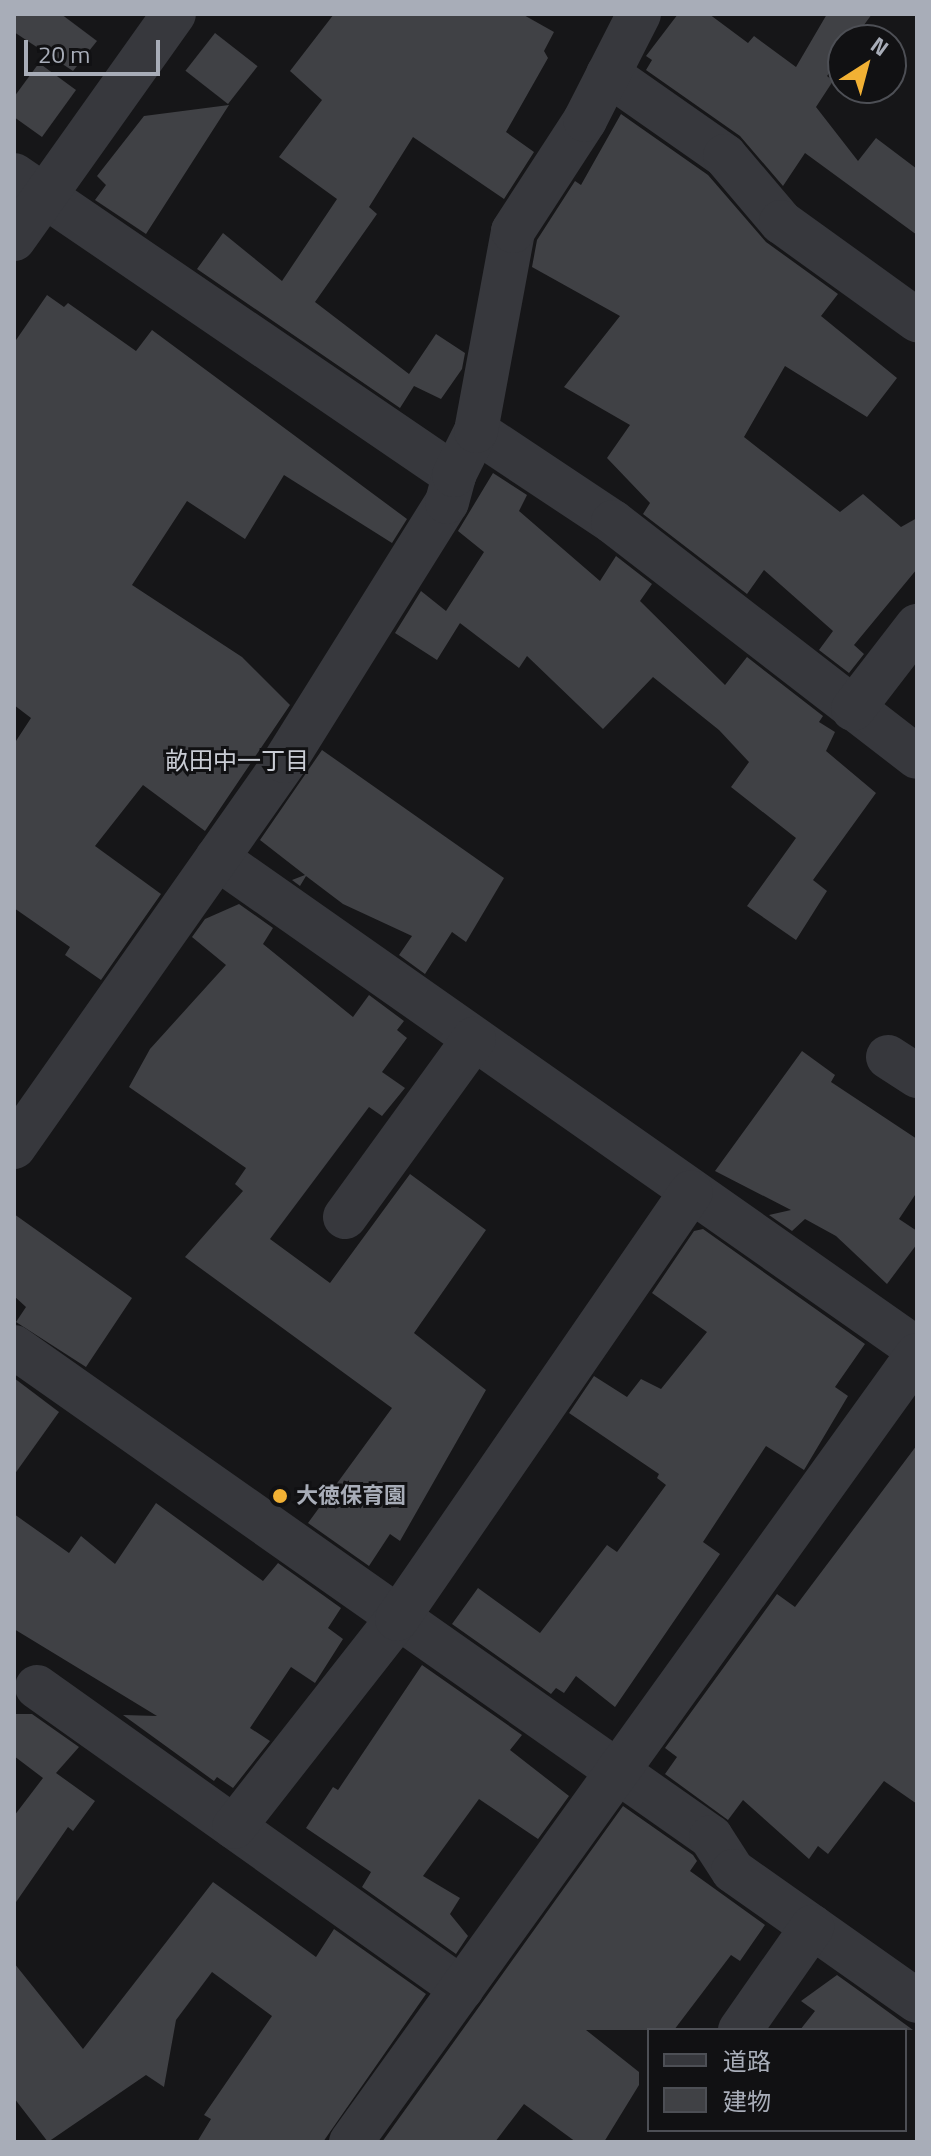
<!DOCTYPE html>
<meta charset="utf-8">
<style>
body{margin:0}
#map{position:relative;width:931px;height:2156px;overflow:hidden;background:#161618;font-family:"Titillium Web","Noto Sans JP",sans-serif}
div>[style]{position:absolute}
.building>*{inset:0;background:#404145;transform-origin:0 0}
.minor>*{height:44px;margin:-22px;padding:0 22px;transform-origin:22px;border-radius:22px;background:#37383d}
.dots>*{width:22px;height:22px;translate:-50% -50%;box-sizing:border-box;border:4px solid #111113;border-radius:50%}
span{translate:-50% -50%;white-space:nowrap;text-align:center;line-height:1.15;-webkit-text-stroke:6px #111113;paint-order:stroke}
.poi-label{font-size:22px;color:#a8adb8;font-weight:700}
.left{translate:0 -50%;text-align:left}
.neighbourhood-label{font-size:24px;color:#c9ccd4}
.frame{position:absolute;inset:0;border:16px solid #a8adb8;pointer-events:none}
.legend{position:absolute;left:647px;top:2028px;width:260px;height:104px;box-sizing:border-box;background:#111113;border:2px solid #4d4f55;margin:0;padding:10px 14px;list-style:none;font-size:24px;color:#a8adb8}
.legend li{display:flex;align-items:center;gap:16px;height:40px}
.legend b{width:40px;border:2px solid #4d4f55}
.north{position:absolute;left:827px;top:24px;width:80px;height:80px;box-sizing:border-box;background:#111113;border:2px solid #4d4f55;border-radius:50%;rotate:36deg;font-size:22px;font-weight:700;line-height:32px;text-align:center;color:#a8adb8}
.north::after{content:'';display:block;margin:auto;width:28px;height:36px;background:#f2b134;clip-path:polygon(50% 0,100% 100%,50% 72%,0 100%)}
.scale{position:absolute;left:24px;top:40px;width:136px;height:36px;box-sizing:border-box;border:4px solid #a8adb8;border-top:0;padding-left:10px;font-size:24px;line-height:28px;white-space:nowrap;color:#a8adb8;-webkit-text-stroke:6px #111113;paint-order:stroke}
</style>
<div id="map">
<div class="building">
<i style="clip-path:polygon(14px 14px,61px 14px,97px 41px,73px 71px,14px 32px)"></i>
<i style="clip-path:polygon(334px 14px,522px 14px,554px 32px,544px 51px,548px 58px,506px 132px,534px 152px,504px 199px,413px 137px,369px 207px,377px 214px,315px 302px,409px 374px,436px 334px,465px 353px,462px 369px,441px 399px,414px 386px,400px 408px,197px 269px,223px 233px,282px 281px,337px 199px,279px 157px,322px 100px,290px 71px)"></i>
<i style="clip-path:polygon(678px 14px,709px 14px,748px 43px,754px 36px,796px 67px,827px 14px,872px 14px,853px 40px,843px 40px,843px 54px,827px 76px,833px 81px,816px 107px,858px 161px,876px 138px,917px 169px,917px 235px,805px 153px,783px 186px,740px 136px,646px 70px,652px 60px,646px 56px)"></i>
<i style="left:215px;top:33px;width:54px;height:48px;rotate:38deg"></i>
<i style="clip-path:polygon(39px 63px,76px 90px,42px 137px,14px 117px,14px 97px)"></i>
<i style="clip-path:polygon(229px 105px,146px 234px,95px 200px,106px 185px,97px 176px,144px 116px)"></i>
<i style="clip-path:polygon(621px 114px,708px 175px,766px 242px,838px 294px,821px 316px,897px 378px,867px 417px,785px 366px,744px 437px,840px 512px,863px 494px,901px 527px,917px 518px,917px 569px,854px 645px,864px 654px,849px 673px,819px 650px,833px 631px,764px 570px,747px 594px,643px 514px,650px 503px,607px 458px,630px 425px,564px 387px,620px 316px,532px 267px,537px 240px,575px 181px,581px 185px)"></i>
<i style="clip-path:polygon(47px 295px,64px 307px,68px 303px,136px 351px,152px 330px,407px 519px,392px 543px,284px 475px,245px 539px,187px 501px,132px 585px,242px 657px,290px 705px,205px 831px,143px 785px,95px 846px,161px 894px,101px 980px,65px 955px,70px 947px,14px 908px,14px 744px,31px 718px,14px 705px,14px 343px)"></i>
<i style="clip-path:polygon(493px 473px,527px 495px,519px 511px,600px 581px,616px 556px,652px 584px,640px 601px,725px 685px,747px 657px,823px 716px,819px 722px,835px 732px,826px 751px,876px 793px,813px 880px,827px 891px,796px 940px,747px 906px,796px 838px,731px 787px,749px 762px,719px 730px,653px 677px,603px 729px,527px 656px,519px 668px,456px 620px,460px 623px,437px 660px,395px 633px,421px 591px,446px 611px,484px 552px,458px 531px)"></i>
<i style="clip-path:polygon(322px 750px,504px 878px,466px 942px,452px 932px,425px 974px,399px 955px,412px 936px,343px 904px,306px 876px,300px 886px,292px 880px,305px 875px,260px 840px)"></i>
<i style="clip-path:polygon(239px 904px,273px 928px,263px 944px,353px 1017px,369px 995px,404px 1021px,397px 1030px,407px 1038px,382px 1072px,405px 1088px,382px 1116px,369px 1107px,270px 1239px,330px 1283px,410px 1174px,486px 1230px,414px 1333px,486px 1390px,400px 1541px,390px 1534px,369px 1566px,308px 1523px,392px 1408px,185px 1257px,243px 1191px,235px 1184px,246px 1168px,129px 1087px,150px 1049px,226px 965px,192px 937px,205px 919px)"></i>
<i style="clip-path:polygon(802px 1051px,835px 1075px,831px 1082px,917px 1139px,917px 1192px,899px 1219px,917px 1231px,917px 1244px,887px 1284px,836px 1236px,805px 1219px,792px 1231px,769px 1215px,791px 1210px,715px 1171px)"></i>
<i style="clip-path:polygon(14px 1214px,132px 1298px,86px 1367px,16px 1322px,26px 1307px,14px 1296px)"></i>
<i style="clip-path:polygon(703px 1229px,865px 1344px,835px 1387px,848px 1396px,804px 1470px,766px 1446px,703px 1542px,720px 1554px,615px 1707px,576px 1676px,564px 1693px,556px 1688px,551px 1694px,452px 1624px,478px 1588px,540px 1633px,607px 1545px,617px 1552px,666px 1485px,657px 1478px,659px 1474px,569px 1413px,594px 1376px,627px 1397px,641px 1379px,661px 1389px,707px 1332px,652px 1293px,694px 1231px)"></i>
<i style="clip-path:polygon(14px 1378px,59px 1412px,14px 1475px)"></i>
<i style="clip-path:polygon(917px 1445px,917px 1804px,884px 1781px,828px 1854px,818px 1846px,809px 1859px,743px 1800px,728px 1820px,665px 1774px,677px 1757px,665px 1748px,777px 1594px,795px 1607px)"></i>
<i style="clip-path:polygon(156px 1503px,263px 1581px,278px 1563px,341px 1608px,328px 1628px,343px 1639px,315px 1683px,291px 1667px,250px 1728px,270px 1741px,233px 1788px,217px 1777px,214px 1781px,123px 1715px,157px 1716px,14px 1629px,14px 1514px,69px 1553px,81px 1536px,115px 1564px)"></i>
<i style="clip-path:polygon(422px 1665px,522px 1735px,510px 1750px,569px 1796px,538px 1839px,479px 1799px,423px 1876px,460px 1898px,450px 1914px,468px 1936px,456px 1954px,362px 1887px,371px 1872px,306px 1828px,333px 1787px,338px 1790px)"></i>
<i style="clip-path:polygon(14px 1714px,32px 1714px,79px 1747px,56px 1773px,95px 1801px,73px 1831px,68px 1827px,14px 1905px,14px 1816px,43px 1778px,14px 1756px)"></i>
<i style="clip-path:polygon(623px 1806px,693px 1855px,697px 1861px,690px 1871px,765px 1925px,740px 1961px,731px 1955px,674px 2030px,586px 2030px,639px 2072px,639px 2085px,604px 2142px,576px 2142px,524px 2104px,495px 2142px,382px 2142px)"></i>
<i style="clip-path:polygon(213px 1882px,316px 1957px,334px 1929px,426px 1994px,323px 2142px,197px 2142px,211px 2119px,204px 2115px,272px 2016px,212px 1972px,176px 2020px,164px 2087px,146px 2075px,48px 2142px,14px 2098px,14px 1963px,83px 2049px)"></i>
<i style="clip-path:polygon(837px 1975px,865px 1995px,913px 2030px,800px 2030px,815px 2011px,801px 2001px)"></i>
</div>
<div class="minor">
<i style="left:608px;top:74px;width:143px;rotate:35deg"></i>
<i style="left:725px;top:156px;width:87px;rotate:49.7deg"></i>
<i style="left:781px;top:222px;width:168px;rotate:35.8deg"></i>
<i style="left:14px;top:175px;width:533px;rotate:34.29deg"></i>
<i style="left:14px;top:239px;width:276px;rotate:-54.6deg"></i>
<i style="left:476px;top:431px;width:164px;rotate:33.6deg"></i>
<i style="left:613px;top:522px;width:384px;rotate:37.7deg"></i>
<i style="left:853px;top:709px;width:105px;rotate:-52.4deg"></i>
<i style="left:217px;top:858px;width:855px;rotate:35.05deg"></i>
<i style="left:888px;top:1057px;width:35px;rotate:33deg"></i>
<i style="left:14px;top:1147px;width:472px;rotate:-54.9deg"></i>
<i style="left:285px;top:761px;width:305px;rotate:-58deg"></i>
<i style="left:447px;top:502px;width:28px;rotate:-75deg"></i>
<i style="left:454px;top:475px;width:49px;rotate:-63.4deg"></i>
<i style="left:476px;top:431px;width:203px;rotate:-79.5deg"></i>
<i style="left:513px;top:231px;width:132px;rotate:-57deg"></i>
<i style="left:585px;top:120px;width:119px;rotate:-63deg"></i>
<i style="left:345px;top:1217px;width:220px;rotate:-54.1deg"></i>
<i style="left:14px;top:1347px;width:852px;rotate:35.11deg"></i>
<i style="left:711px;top:1837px;width:40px;rotate:57.1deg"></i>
<i style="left:733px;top:1871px;width:225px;rotate:35.2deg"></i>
<i style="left:37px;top:1687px;width:521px;rotate:35.4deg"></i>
<i style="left:234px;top:1827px;width:264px;rotate:-51.9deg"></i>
<i style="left:397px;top:1619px;width:518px;rotate:-55.45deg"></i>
<i style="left:740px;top:2030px;width:126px;rotate:-55deg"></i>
<i style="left:351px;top:2142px;width:969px;rotate:-54.28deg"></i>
</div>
<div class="dots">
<i style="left:280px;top:1496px;background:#f2b134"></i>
</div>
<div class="poi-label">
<span class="left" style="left:296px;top:1496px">大徳保育園</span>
</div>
<div class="neighbourhood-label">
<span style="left:237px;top:761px">畝田中一丁目</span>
</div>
<div class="frame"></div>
<ul class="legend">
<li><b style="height:10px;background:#37383d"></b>道路</li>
<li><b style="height:22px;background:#404145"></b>建物</li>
</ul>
<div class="north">N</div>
<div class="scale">20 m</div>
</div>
